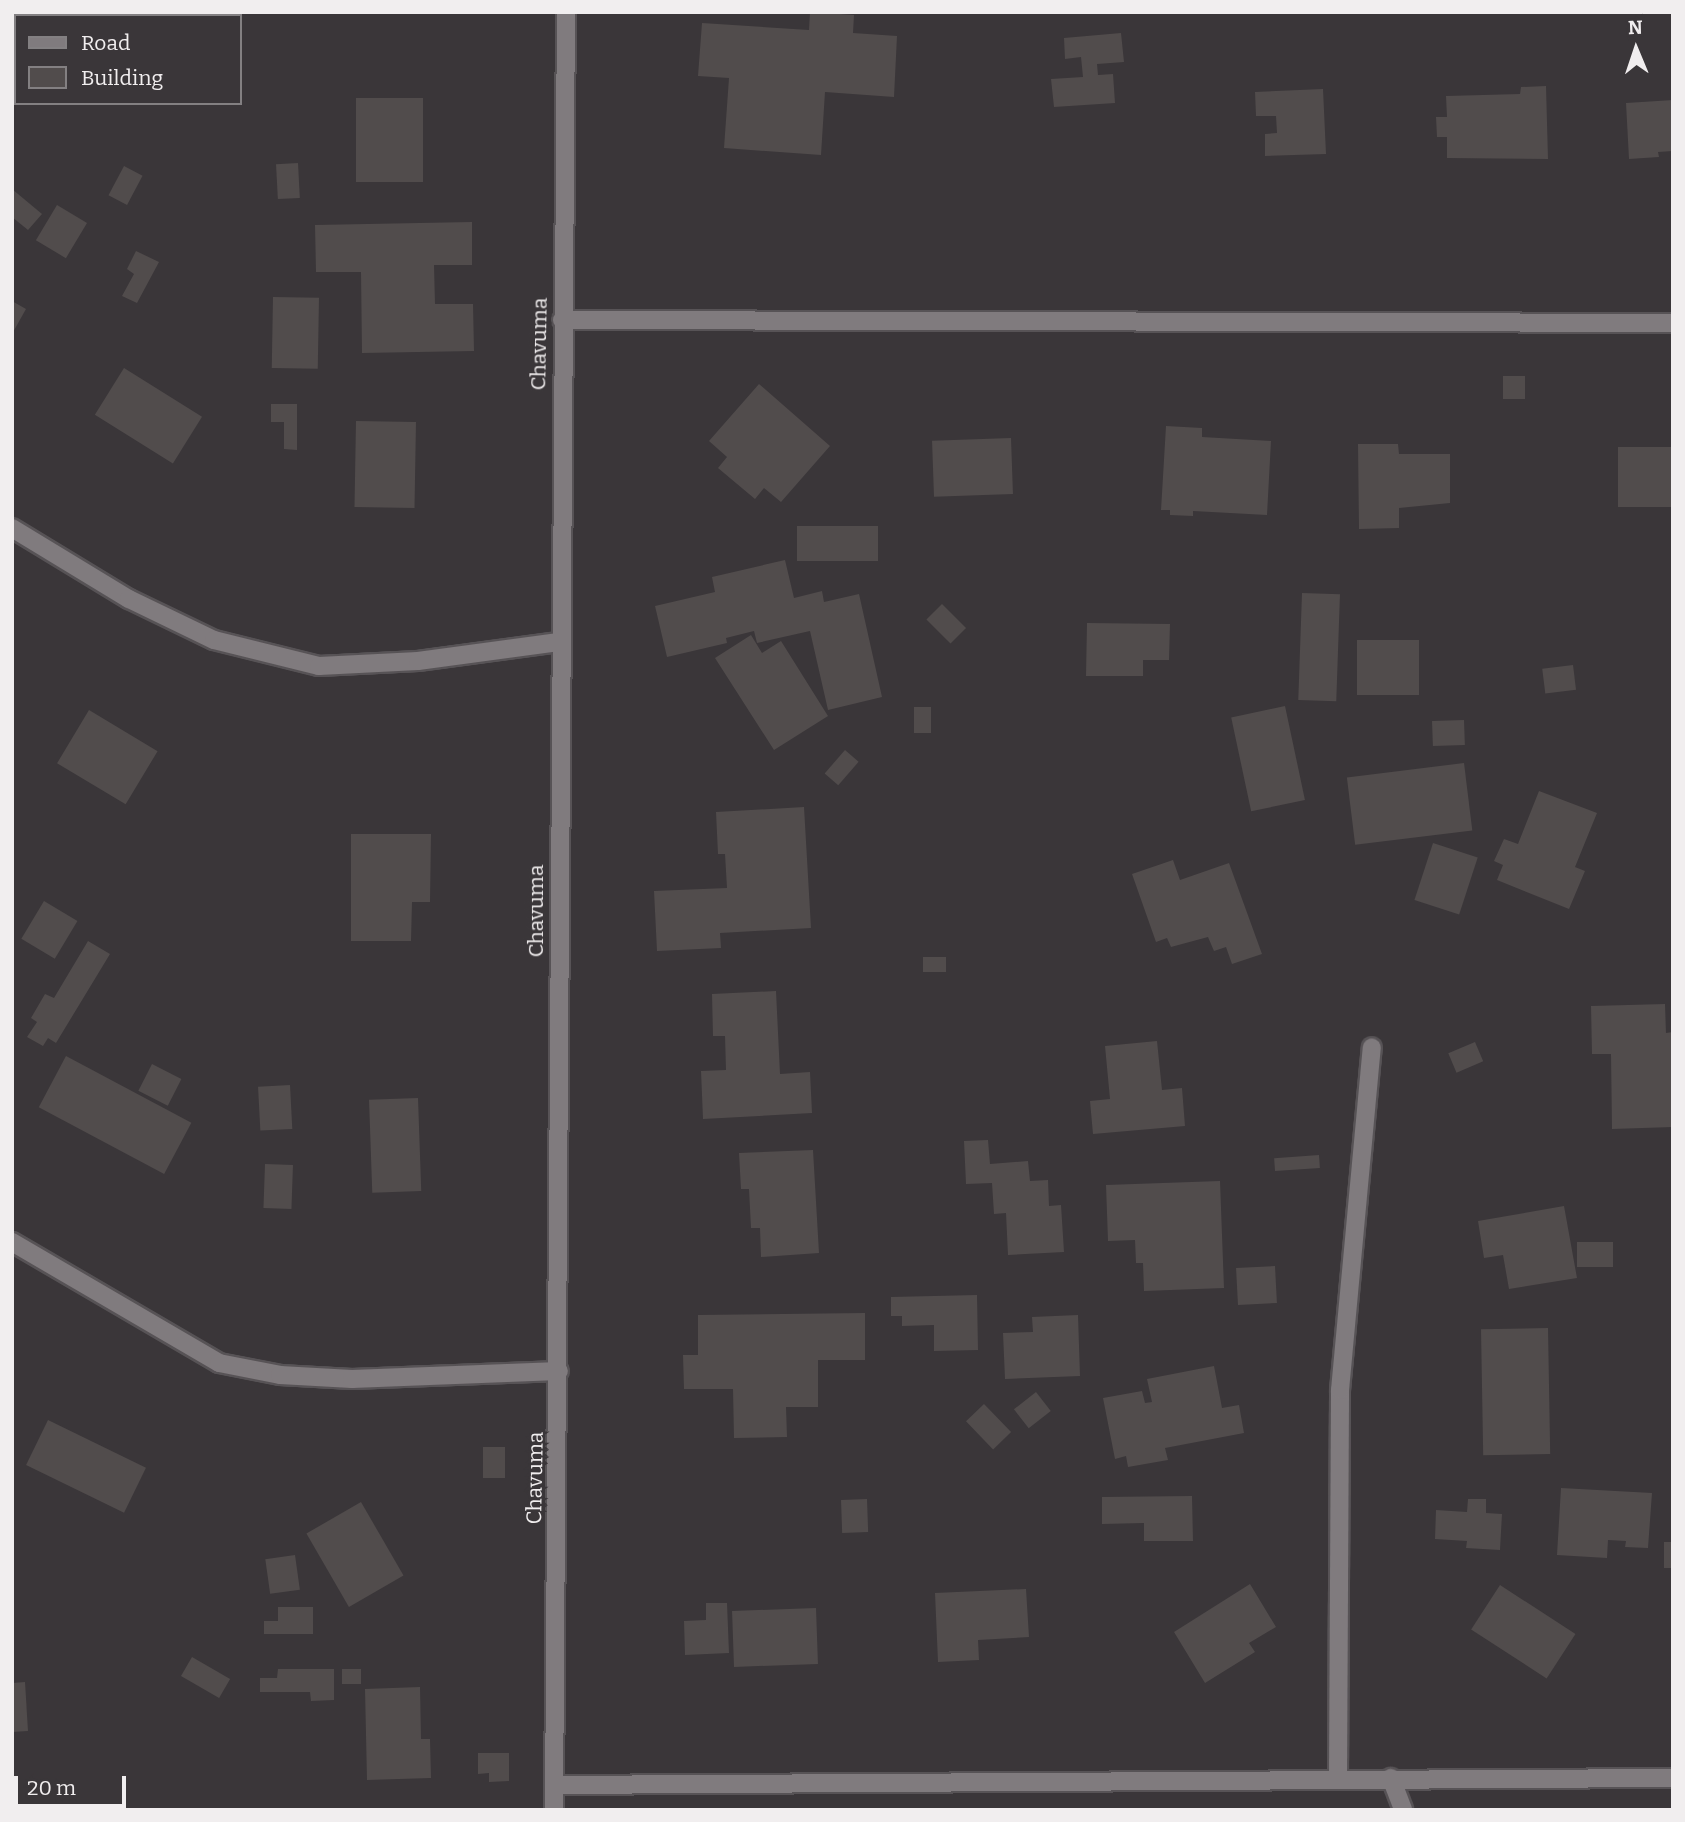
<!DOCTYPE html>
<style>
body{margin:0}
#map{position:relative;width:1685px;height:1822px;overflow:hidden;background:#3a3639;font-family:Bitter,serif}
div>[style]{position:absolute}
.building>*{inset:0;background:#514c4c;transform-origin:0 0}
.roads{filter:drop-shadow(2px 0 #575356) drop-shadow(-2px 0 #575356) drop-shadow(0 2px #575356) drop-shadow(0 -2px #575356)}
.minor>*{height:18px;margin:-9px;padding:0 9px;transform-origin:9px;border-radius:9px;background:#807b7e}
.tertiary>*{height:18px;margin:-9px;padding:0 9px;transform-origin:9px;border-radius:9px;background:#807b7e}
span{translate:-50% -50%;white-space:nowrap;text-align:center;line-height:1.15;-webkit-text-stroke:5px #3a3639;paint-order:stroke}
.street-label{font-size:21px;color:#f1eeef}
.frame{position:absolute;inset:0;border:14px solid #f1eeef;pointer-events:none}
.legend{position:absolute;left:14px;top:14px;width:228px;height:91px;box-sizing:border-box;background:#3a3639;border:2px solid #838082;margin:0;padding:9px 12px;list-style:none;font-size:21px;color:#f1eeef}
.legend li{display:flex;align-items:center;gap:14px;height:35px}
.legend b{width:35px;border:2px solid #838082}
.north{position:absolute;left:1601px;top:14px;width:70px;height:70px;-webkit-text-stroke:5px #3a3639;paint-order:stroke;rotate:358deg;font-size:19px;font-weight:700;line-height:28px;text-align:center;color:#f1eeef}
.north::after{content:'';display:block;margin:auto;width:24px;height:32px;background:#f1eeef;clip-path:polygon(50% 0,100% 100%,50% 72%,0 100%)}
.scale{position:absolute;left:14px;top:1776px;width:112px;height:32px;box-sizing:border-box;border:4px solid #f1eeef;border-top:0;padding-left:9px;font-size:21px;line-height:24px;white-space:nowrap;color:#f1eeef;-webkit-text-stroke:5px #3a3639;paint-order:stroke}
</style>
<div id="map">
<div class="building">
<i style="clip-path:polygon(810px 12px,854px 15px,853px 33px,897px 36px,894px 97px,825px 92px,821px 155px,724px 148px,729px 78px,698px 76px,702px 23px,809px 30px)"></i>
<i style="clip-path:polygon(1121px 33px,1124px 62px,1097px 64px,1098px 75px,1113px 74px,1115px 103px,1054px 107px,1051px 79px,1083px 77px,1081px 57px,1065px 59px,1064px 38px)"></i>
<i style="clip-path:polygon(1546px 86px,1548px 159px,1447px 158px,1447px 137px,1437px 137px,1436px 117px,1447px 117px,1446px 96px,1520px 94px,1521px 87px)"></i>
<i style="clip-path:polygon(1323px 89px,1326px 154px,1265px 156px,1265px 134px,1277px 133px,1276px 116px,1256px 116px,1255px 92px)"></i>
<i style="left:356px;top:98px;width:67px;height:84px"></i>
<i style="clip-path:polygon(1673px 100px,1673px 151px,1658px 152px,1659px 157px,1629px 159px,1626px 103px)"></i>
<i style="left:298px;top:163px;width:35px;height:22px;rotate:87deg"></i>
<i style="left:124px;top:166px;width:21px;height:33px;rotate:28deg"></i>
<i style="clip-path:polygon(12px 189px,42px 214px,28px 230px,12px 217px)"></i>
<i style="left:57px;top:205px;width:35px;height:41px;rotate:31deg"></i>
<i style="clip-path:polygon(472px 222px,472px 265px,434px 265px,435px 304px,473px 304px,474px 351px,362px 353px,361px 272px,316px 272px,315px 225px)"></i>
<i style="clip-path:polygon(136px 251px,159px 262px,137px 303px,122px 296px,134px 274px,127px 269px)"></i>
<i style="left:273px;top:297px;width:46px;height:71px;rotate:1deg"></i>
<i style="clip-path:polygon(12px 301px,26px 309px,12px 334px)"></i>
<i style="left:124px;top:368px;width:92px;height:55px;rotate:32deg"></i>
<i style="left:1503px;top:376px;width:22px;height:23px"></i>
<i style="clip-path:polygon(759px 384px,830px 446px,781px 502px,764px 488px,755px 499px,718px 468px,727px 457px,709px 441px)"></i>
<i style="clip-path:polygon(271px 404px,297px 404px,297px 450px,284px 449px,284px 422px,271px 422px)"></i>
<i style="left:356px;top:421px;width:60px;height:86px;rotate:1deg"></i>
<i style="clip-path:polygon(1166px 426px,1202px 428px,1202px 437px,1271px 441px,1267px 515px,1193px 511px,1193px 516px,1170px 515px,1170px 510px,1161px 510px)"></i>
<i style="left:1011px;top:438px;width:56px;height:79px;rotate:88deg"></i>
<i style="clip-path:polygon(1358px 444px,1398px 444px,1399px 454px,1450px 454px,1450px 503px,1399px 508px,1399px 528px,1359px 529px)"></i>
<i style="left:1673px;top:447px;width:60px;height:55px;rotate:90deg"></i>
<i style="left:797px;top:526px;width:81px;height:35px"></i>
<i style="clip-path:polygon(785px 560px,794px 598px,822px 591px,824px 602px,859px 594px,882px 697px,828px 710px,810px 631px,757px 643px,754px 631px,726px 638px,727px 643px,667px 657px,655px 606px,715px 592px,712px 577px)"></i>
<i style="left:1302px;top:593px;width:38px;height:107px;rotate:2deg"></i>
<i style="left:942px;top:604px;width:34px;height:22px;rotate:45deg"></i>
<i style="clip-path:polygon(1087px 623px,1170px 624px,1169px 660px,1143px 660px,1143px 676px,1086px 676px)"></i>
<i style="clip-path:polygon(751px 635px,762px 653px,781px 641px,828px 716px,774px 750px,715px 658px)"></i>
<i style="left:1357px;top:640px;width:62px;height:55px"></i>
<i style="left:1573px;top:665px;width:25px;height:31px;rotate:83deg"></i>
<i style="left:1285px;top:706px;width:96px;height:55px;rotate:78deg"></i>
<i style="left:931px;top:707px;width:26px;height:17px;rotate:90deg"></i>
<i style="left:89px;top:710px;width:80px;height:62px;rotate:31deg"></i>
<i style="left:1464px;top:720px;width:25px;height:32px;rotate:88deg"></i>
<i style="left:845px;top:750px;width:18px;height:31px;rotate:41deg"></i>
<i style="left:1464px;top:763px;width:68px;height:118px;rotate:83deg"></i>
<i style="clip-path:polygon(1539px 791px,1597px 813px,1575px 867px,1585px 871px,1569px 909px,1497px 880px,1503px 865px,1494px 861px,1504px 839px,1518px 844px)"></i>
<i style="clip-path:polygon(804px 807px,811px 928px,720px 933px,721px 948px,657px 951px,654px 891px,727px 888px,725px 854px,718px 854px,716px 812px)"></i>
<i style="clip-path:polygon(351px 834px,431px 834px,430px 902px,412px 902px,411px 941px,351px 941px)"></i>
<i style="left:1433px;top:843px;width:47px;height:60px;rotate:18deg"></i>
<i style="clip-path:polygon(1173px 860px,1180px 880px,1229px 863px,1262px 954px,1232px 964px,1226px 947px,1214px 951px,1208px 937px,1171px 947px,1167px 938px,1156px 942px,1132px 874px)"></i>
<i style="left:44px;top:901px;width:39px;height:44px;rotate:31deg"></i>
<i style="clip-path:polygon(88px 941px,110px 954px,56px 1043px,48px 1038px,43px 1046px,27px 1037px,37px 1022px,31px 1018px,45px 994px,54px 998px)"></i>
<i style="left:923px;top:957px;width:23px;height:15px"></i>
<i style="clip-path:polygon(776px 991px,780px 1074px,810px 1072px,812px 1113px,703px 1119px,701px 1071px,726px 1070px,725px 1036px,713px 1036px,712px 994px)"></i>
<i style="clip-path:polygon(1665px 1004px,1666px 1033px,1673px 1032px,1673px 1127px,1612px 1129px,1611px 1054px,1592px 1054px,1591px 1006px)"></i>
<i style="clip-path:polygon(1157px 1041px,1162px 1090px,1182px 1088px,1185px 1126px,1093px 1134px,1090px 1101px,1110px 1099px,1105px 1046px)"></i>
<i style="left:1475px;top:1042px;width:21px;height:29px;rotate:67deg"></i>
<i style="left:66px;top:1056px;width:142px;height:58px;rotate:28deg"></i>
<i style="left:152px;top:1064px;width:33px;height:30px;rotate:27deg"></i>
<i style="left:290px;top:1085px;width:44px;height:32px;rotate:87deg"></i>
<i style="left:418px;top:1098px;width:93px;height:49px;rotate:88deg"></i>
<i style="clip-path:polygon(988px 1140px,990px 1164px,1028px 1161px,1030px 1181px,1048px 1180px,1049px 1206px,1061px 1205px,1064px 1252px,1008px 1255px,1006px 1213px,994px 1214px,992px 1183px,966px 1184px,964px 1141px)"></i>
<i style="clip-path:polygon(813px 1150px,819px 1253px,761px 1257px,760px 1228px,751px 1228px,749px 1189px,741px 1189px,739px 1153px)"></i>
<i style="left:1319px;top:1155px;width:13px;height:45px;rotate:86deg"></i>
<i style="left:265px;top:1164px;width:28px;height:44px;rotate:2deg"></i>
<i style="clip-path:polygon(1220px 1181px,1224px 1288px,1144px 1291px,1143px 1263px,1136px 1263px,1135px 1240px,1108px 1241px,1106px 1185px)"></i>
<i style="clip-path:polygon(1564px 1206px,1577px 1278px,1509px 1289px,1503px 1255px,1484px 1258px,1478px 1221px)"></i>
<i style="left:1613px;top:1242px;width:25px;height:36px;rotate:90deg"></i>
<i style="left:1275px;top:1266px;width:37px;height:39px;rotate:87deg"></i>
<i style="clip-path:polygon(977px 1295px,978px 1350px,934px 1351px,934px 1325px,902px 1326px,902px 1316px,891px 1316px,891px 1297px)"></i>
<i style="clip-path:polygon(865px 1313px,865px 1360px,818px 1360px,818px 1407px,786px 1407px,787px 1437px,734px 1438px,733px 1389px,684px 1389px,683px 1355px,698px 1355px,698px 1315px)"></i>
<i style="clip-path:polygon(1078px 1315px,1080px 1376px,1005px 1379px,1003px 1333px,1033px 1332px,1032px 1317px)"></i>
<i style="left:1548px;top:1328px;width:126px;height:67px;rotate:89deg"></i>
<i style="clip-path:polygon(1214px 1366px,1222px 1408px,1239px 1405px,1244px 1433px,1165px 1448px,1168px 1460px,1128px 1467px,1126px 1456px,1115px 1459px,1103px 1398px,1142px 1391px,1145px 1403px,1152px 1402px,1147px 1379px)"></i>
<i style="left:1036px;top:1392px;width:24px;height:28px;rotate:52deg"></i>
<i style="left:984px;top:1404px;width:39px;height:25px;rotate:46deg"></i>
<i style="left:48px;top:1420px;width:109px;height:50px;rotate:26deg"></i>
<i style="left:483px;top:1447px;width:22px;height:31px"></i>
<i style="clip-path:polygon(1561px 1488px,1652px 1493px,1648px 1548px,1625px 1547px,1626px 1541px,1608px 1540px,1607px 1558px,1557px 1555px)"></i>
<i style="clip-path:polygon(1192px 1496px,1193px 1541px,1144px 1541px,1144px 1523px,1102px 1524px,1102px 1497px)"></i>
<i style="left:867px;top:1499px;width:33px;height:26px;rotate:88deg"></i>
<i style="clip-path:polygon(1468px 1499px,1486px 1499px,1486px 1513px,1502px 1514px,1500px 1550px,1466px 1548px,1467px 1541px,1435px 1539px,1436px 1510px,1467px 1512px)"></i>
<i style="left:361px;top:1502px;width:85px;height:63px;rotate:60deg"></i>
<i style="left:1664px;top:1542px;width:9px;height:26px"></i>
<i style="left:295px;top:1555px;width:35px;height:30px;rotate:82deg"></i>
<i style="clip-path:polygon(1250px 1584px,1276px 1627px,1249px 1643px,1255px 1652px,1205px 1683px,1174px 1632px)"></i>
<i style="left:1500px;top:1585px;width:90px;height:53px;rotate:33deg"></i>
<i style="clip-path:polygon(1026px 1589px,1029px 1637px,978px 1640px,979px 1660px,938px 1662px,935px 1593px)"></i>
<i style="clip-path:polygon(706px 1603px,727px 1603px,729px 1653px,685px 1655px,684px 1621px,706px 1620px)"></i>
<i style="clip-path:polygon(278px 1607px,313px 1607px,313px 1634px,264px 1634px,264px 1621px,278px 1621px)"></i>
<i style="left:816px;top:1608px;width:56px;height:84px;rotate:88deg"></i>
<i style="left:192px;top:1657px;width:44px;height:22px;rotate:30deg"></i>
<i style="clip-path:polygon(278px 1669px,334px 1669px,334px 1700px,311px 1701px,310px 1692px,260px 1692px,260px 1678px,277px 1678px)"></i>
<i style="left:361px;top:1669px;width:15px;height:19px;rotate:90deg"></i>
<i style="clip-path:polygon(25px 1682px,28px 1731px,12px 1732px,12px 1683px)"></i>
<i style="clip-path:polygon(420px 1687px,421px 1739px,430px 1739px,431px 1778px,367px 1780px,365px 1689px)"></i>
<i style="clip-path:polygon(478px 1753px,509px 1753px,509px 1781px,489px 1782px,489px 1773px,478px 1774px)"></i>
</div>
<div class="roads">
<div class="minor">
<i style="left:562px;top:320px;width:1111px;rotate:0.15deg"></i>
<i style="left:12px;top:528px;width:137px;rotate:31.3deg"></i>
<i style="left:129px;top:599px;width:94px;rotate:25.8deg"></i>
<i style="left:214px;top:640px;width:108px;rotate:13.9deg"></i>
<i style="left:319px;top:666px;width:99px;rotate:-2.9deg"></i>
<i style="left:418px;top:661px;width:142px;rotate:-7.7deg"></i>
<i style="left:12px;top:1242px;width:240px;rotate:30.3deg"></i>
<i style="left:219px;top:1363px;width:62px;rotate:11.1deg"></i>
<i style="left:280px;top:1375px;width:72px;rotate:3.2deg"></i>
<i style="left:352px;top:1379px;width:207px;rotate:-2.2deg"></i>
<i style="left:1338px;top:1777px;width:387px;rotate:-89.7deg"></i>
<i style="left:1340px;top:1390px;width:344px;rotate:-84.7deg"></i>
<i style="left:1391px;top:1778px;width:34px;rotate:69deg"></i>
<i style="left:554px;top:1785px;width:1119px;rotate:-0.36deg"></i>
</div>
<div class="tertiary">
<i style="left:554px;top:1810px;width:1798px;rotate:-89.62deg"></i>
</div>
</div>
<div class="street-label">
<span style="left:539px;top:344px;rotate:-89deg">Chavuma</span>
<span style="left:536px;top:911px;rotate:-90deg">Chavuma</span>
<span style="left:535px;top:1478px;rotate:-89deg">Chavuma</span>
</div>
<div class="frame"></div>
<ul class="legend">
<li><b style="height:9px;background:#807b7e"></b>Road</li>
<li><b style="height:19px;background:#514c4c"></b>Building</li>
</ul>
<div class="north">N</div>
<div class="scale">20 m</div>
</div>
